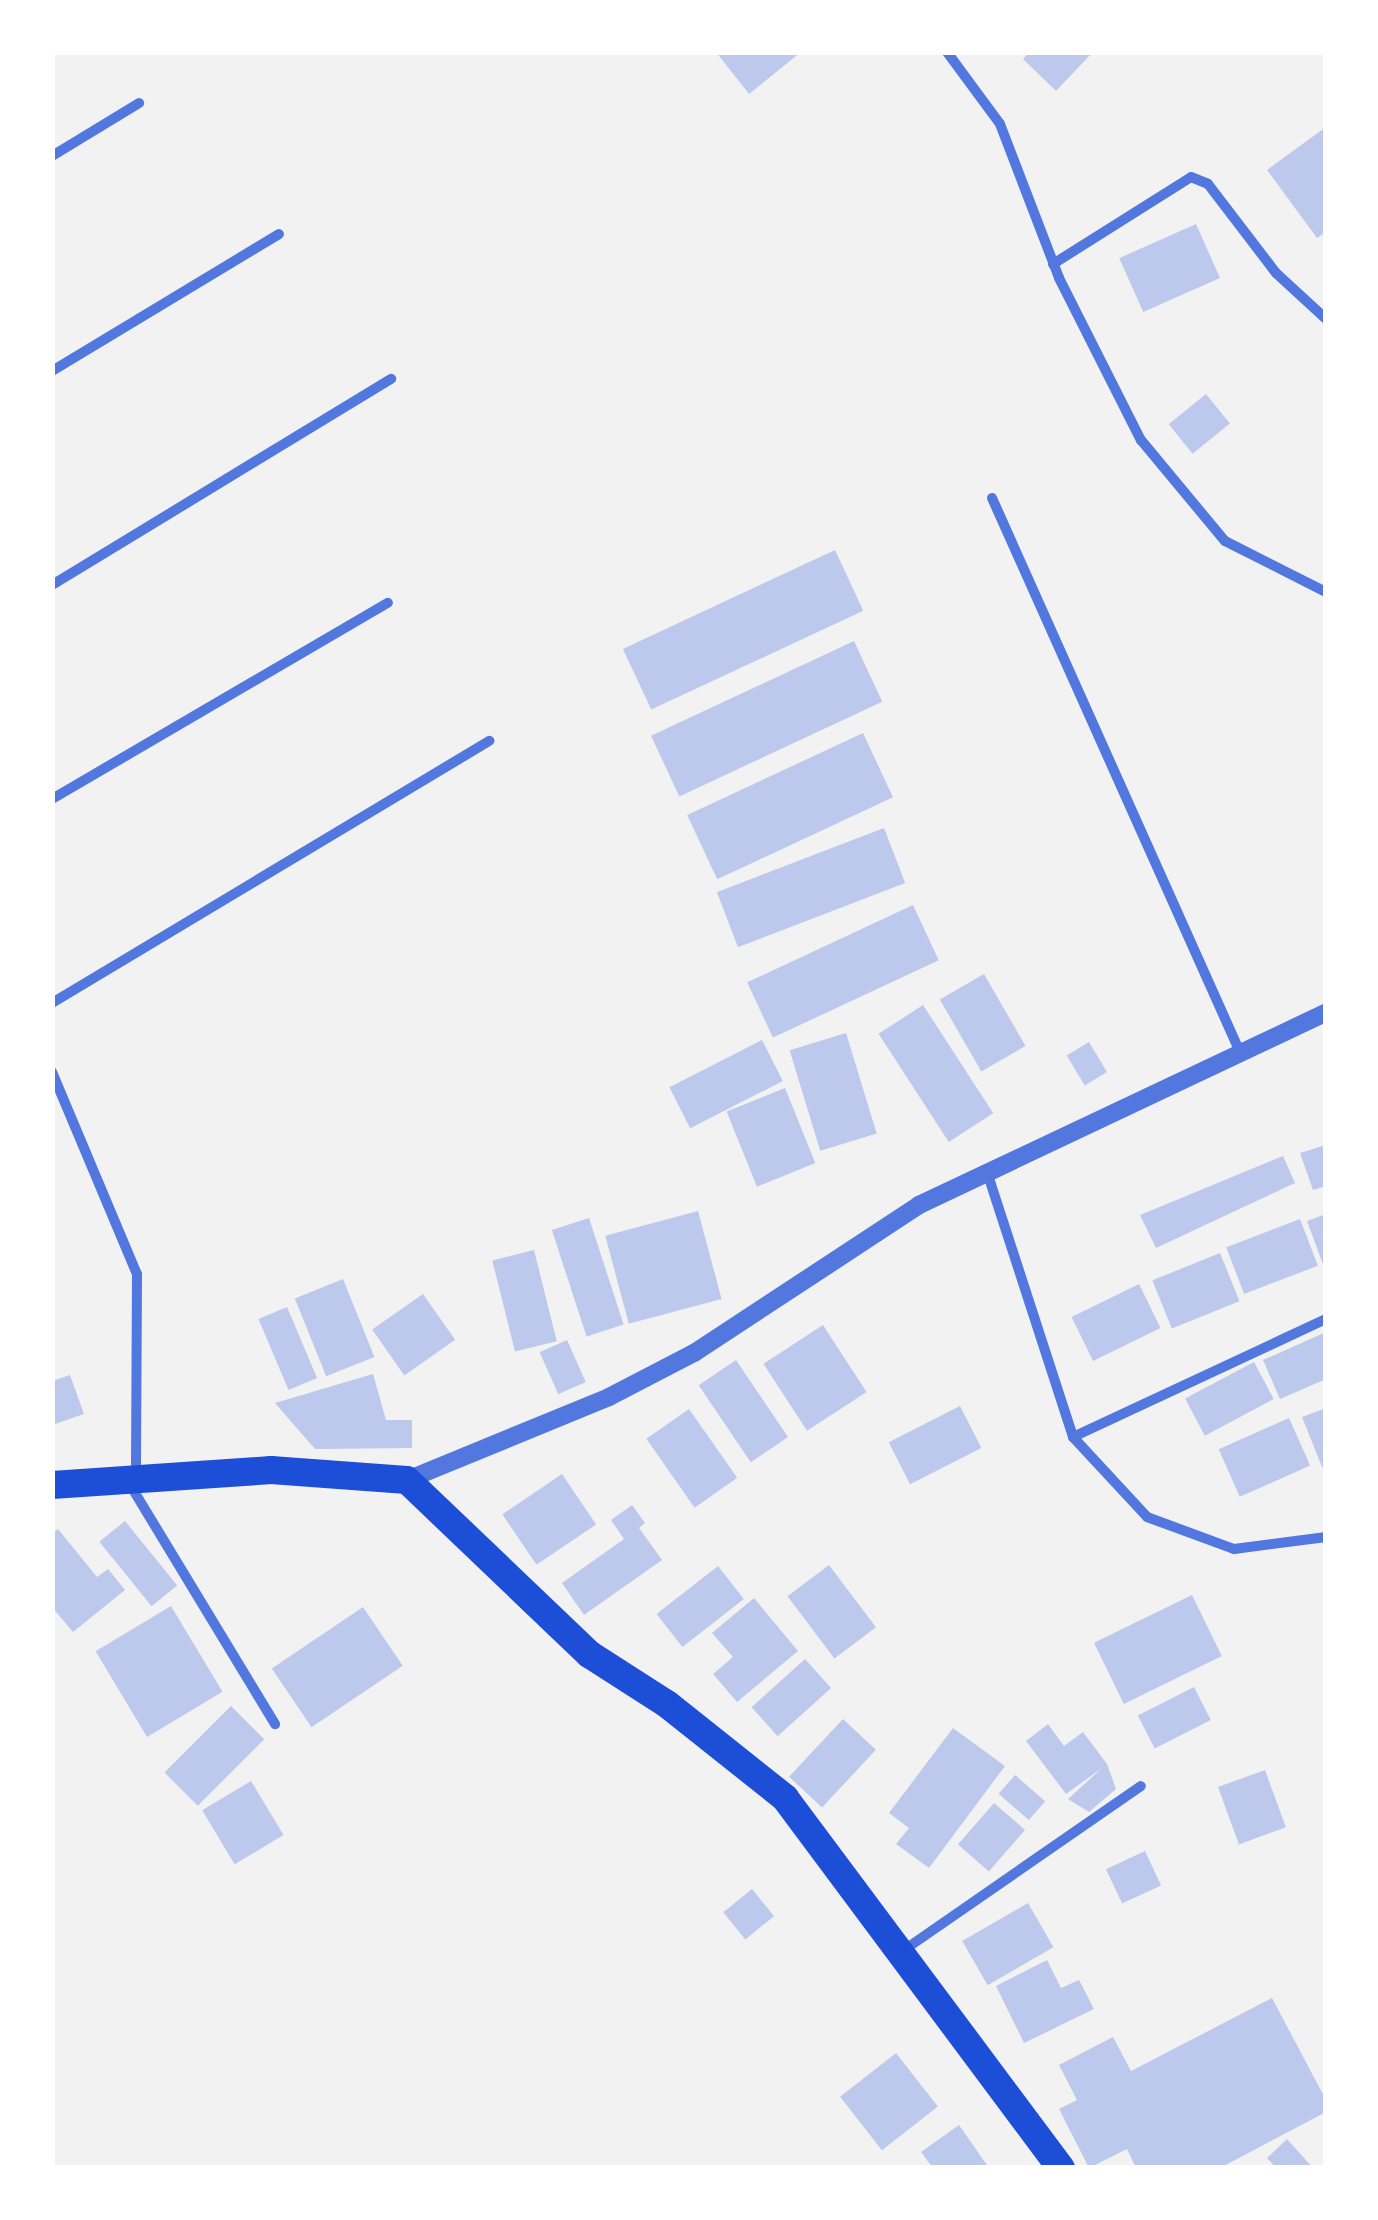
<!DOCTYPE html>
<style>
body{margin:0}
#map{position:relative;width:1378px;height:2220px;overflow:hidden;background:#f2f2f2;font-family:"PT Sans Narrow",sans-serif}
div>[style]{position:absolute}
.building>*{inset:0;background:#bdc9ec;transform-origin:0 0}
.minor>*{height:10px;margin:-5px;padding:0 5px;transform-origin:5px;border-radius:5px;background:#5277de}
.tertiary>*{height:18px;margin:-9px;padding:0 9px;transform-origin:9px;border-radius:9px;background:#5277de}
.trunk>*{height:28px;margin:-14px;padding:0 14px;transform-origin:14px;border-radius:14px;background:#1d4ed8}
span{translate:-50% -50%;white-space:nowrap;text-align:center;line-height:1.15;-webkit-text-stroke:8px #fff;paint-order:stroke}
.frame{position:absolute;inset:0;border:55px solid #fff;pointer-events:none}
</style>
<div id="map">
<div class="building">
<i style="clip-path:polygon(716px 52px,801px 52px,749px 94px)"></i>
<i style="clip-path:polygon(1029px 52px,1093px 52px,1056px 91px,1023px 59px)"></i>
<i style="clip-path:polygon(1326px 127px,1326px 232px,1317px 238px,1267px 170px)"></i>
<i style="left:1196px;top:224px;width:59px;height:84px;rotate:66deg"></i>
<i style="left:1206px;top:394px;width:38px;height:48px;rotate:51deg"></i>
<i style="left:835px;top:550px;width:67px;height:234px;rotate:65deg"></i>
<i style="left:854px;top:641px;width:67px;height:224px;rotate:65deg"></i>
<i style="left:863px;top:733px;width:71px;height:194px;rotate:65deg"></i>
<i style="left:884px;top:828px;width:59px;height:179px;rotate:69deg"></i>
<i style="left:913px;top:905px;width:61px;height:183px;rotate:65deg"></i>
<i style="left:984px;top:974px;width:83px;height:51px;rotate:60deg"></i>
<i style="left:923px;top:1005px;width:129px;height:53px;rotate:57deg"></i>
<i style="left:846px;top:1033px;width:105px;height:59px;rotate:73deg"></i>
<i style="left:762px;top:1040px;width:46px;height:104px;rotate:63deg"></i>
<i style="left:1089px;top:1042px;width:35px;height:26px;rotate:59deg"></i>
<i style="left:785px;top:1088px;width:81px;height:63px;rotate:68deg"></i>
<i style="clip-path:polygon(1326px 1145px,1326px 1186px,1313px 1190px,1300px 1153px)"></i>
<i style="clip-path:polygon(1283px 1156px,1295px 1183px,1156px 1248px,1140px 1215px)"></i>
<i style="left:698px;top:1211px;width:91px;height:96px;rotate:75deg"></i>
<i style="clip-path:polygon(1326px 1214px,1326px 1269px,1325px 1270px,1307px 1221px)"></i>
<i style="left:589px;top:1218px;width:112px;height:39px;rotate:72deg"></i>
<i style="left:1300px;top:1219px;width:50px;height:79px;rotate:69deg"></i>
<i style="left:534px;top:1250px;width:94px;height:43px;rotate:76deg"></i>
<i style="left:1220px;top:1253px;width:52px;height:73px;rotate:68deg"></i>
<i style="left:343px;top:1279px;width:84px;height:52px;rotate:68deg"></i>
<i style="left:1139px;top:1284px;width:49px;height:75px;rotate:64deg"></i>
<i style="left:423px;top:1294px;width:56px;height:62px;rotate:55deg"></i>
<i style="left:287px;top:1307px;width:77px;height:31px;rotate:67deg"></i>
<i style="left:823px;top:1325px;width:80px;height:71px;rotate:57deg"></i>
<i style="clip-path:polygon(1326px 1332px,1326px 1379px,1280px 1399px,1263px 1360px)"></i>
<i style="left:567px;top:1340px;width:46px;height:30px;rotate:66deg"></i>
<i style="left:736px;top:1360px;width:93px;height:45px;rotate:56deg"></i>
<i style="left:1254px;top:1362px;width:42px;height:78px;rotate:62deg"></i>
<i style="clip-path:polygon(373px 1374px,386px 1420px,412px 1420px,412px 1448px,315px 1449px,275px 1403px)"></i>
<i style="clip-path:polygon(70px 1375px,84px 1414px,52px 1425px,52px 1381px)"></i>
<i style="left:960px;top:1406px;width:47px;height:80px;rotate:63deg"></i>
<i style="clip-path:polygon(1326px 1408px,1326px 1466px,1322px 1467px,1302px 1417px)"></i>
<i style="left:689px;top:1409px;width:84px;height:52px;rotate:55deg"></i>
<i style="left:1289px;top:1418px;width:52px;height:77px;rotate:66deg"></i>
<i style="left:562px;top:1474px;width:61px;height:72px;rotate:56deg"></i>
<i style="clip-path:polygon(632px 1505px,645px 1523px,639px 1528px,662px 1560px,584px 1615px,562px 1583px,624px 1539px,611px 1520px)"></i>
<i style="left:125px;top:1521px;width:83px;height:33px;rotate:51deg"></i>
<i style="clip-path:polygon(58px 1529px,97px 1577px,108px 1569px,125px 1590px,73px 1632px,52px 1607px,52px 1534px)"></i>
<i style="left:829px;top:1565px;width:78px;height:52px;rotate:53deg"></i>
<i style="left:718px;top:1566px;width:42px;height:78px;rotate:52deg"></i>
<i style="left:1192px;top:1595px;width:68px;height:109px;rotate:64deg"></i>
<i style="clip-path:polygon(754px 1598px,798px 1651px,737px 1702px,713px 1674px,733px 1657px,712px 1633px)"></i>
<i style="left:171px;top:1606px;width:100px;height:88px;rotate:59deg"></i>
<i style="left:363px;top:1607px;width:71px;height:110px;rotate:56deg"></i>
<i style="left:805px;top:1659px;width:39px;height:72px;rotate:48deg"></i>
<i style="left:1194px;top:1687px;width:37px;height:63px;rotate:63deg"></i>
<i style="left:231px;top:1706px;width:47px;height:94px;rotate:45deg"></i>
<i style="left:843px;top:1719px;width:45px;height:79px;rotate:43deg"></i>
<i style="clip-path:polygon(1048px 1724px,1064px 1746px,1083px 1732px,1107px 1764px,1116px 1789px,1089px 1812px,1068px 1799px,1102px 1768px,1066px 1794px,1026px 1741px)"></i>
<i style="clip-path:polygon(953px 1728px,1005px 1766px,929px 1868px,896px 1844px,909px 1828px,889px 1813px)"></i>
<i style="left:1265px;top:1770px;width:61px;height:50px;rotate:70deg"></i>
<i style="left:1015px;top:1775px;width:40px;height:25px;rotate:41deg"></i>
<i style="left:251px;top:1781px;width:63px;height:57px;rotate:59deg"></i>
<i style="left:994px;top:1803px;width:41px;height:55px;rotate:41deg"></i>
<i style="left:1145px;top:1851px;width:38px;height:43px;rotate:65deg"></i>
<i style="left:752px;top:1889px;width:35px;height:37px;rotate:51deg"></i>
<i style="left:1028px;top:1903px;width:51px;height:76px;rotate:60deg"></i>
<i style="clip-path:polygon(1047px 1960px,1061px 1988px,1079px 1980px,1094px 2009px,1024px 2043px,996px 1986px)"></i>
<i style="clip-path:polygon(1272px 1998px,1326px 2100px,1326px 2112px,1220px 2168px,1136px 2168px,1127px 2149px,1089px 2168px,1059px 2109px,1077px 2100px,1059px 2065px,1113px 2037px,1131px 2071px)"></i>
<i style="left:896px;top:2053px;width:68px;height:71px;rotate:52deg"></i>
<i style="clip-path:polygon(959px 2125px,989px 2168px,933px 2168px,921px 2152px)"></i>
<i style="clip-path:polygon(1287px 2139px,1313px 2168px,1276px 2168px,1267px 2158px)"></i>
</div>
<div class="minor">
<i style="left:947px;top:52px;width:89px;rotate:53.6deg"></i>
<i style="left:1000px;top:124px;width:165px;rotate:69deg"></i>
<i style="left:1059px;top:278px;width:182px;rotate:63.2deg"></i>
<i style="left:1141px;top:440px;width:131px;rotate:50.3deg"></i>
<i style="left:1225px;top:541px;width:113px;rotate:26.8deg"></i>
<i style="left:52px;top:156px;width:102px;rotate:-31.3deg"></i>
<i style="left:1053px;top:264px;width:163px;rotate:-32.2deg"></i>
<i style="left:1191px;top:177px;width:18px;rotate:22deg"></i>
<i style="left:1208px;top:184px;width:112px;rotate:52.6deg"></i>
<i style="left:1276px;top:273px;width:68px;rotate:42.6deg"></i>
<i style="left:52px;top:371px;width:265px;rotate:-31.1deg"></i>
<i style="left:992px;top:498px;width:605px;rotate:65.89deg"></i>
<i style="left:52px;top:585px;width:397px;rotate:-31.3deg"></i>
<i style="left:52px;top:799px;width:389px;rotate:-30.3deg"></i>
<i style="left:52px;top:1003px;width:510px;rotate:-30.94deg"></i>
<i style="left:52px;top:1072px;width:219px;rotate:67.2deg"></i>
<i style="left:137px;top:1274px;width:202px;rotate:90.3deg"></i>
<i style="left:987px;top:1172px;width:279px;rotate:72deg"></i>
<i style="left:1073px;top:1437px;width:109px;rotate:47.2deg"></i>
<i style="left:1147px;top:1517px;width:93px;rotate:20.2deg"></i>
<i style="left:1234px;top:1549px;width:93px;rotate:-7.4deg"></i>
<i style="left:1073px;top:1437px;width:279px;rotate:-25deg"></i>
<i style="left:129px;top:1483px;width:282px;rotate:58.8deg"></i>
<i style="left:904px;top:1950px;width:288px;rotate:-34.7deg"></i>
</div>
<div class="tertiary">
<i style="left:407px;top:1480px;width:218px;rotate:-22.3deg"></i>
<i style="left:609px;top:1397px;width:96px;rotate:-27.4deg"></i>
<i style="left:694px;top:1353px;width:269px;rotate:-33.3deg"></i>
<i style="left:919px;top:1205px;width:450px;rotate:-25.3deg"></i>
</div>
<div class="trunk">
<i style="left:52px;top:1485px;width:220px;rotate:-3.9deg"></i>
<i style="left:271px;top:1470px;width:136px;rotate:4.2deg"></i>
<i style="left:407px;top:1480px;width:252px;rotate:43.7deg"></i>
<i style="left:589px;top:1654px;width:93px;rotate:32.7deg"></i>
<i style="left:667px;top:1704px;width:151px;rotate:38.5deg"></i>
<i style="left:785px;top:1798px;width:462px;rotate:53.3deg"></i>
</div>
<div class="frame"></div>
</div>
